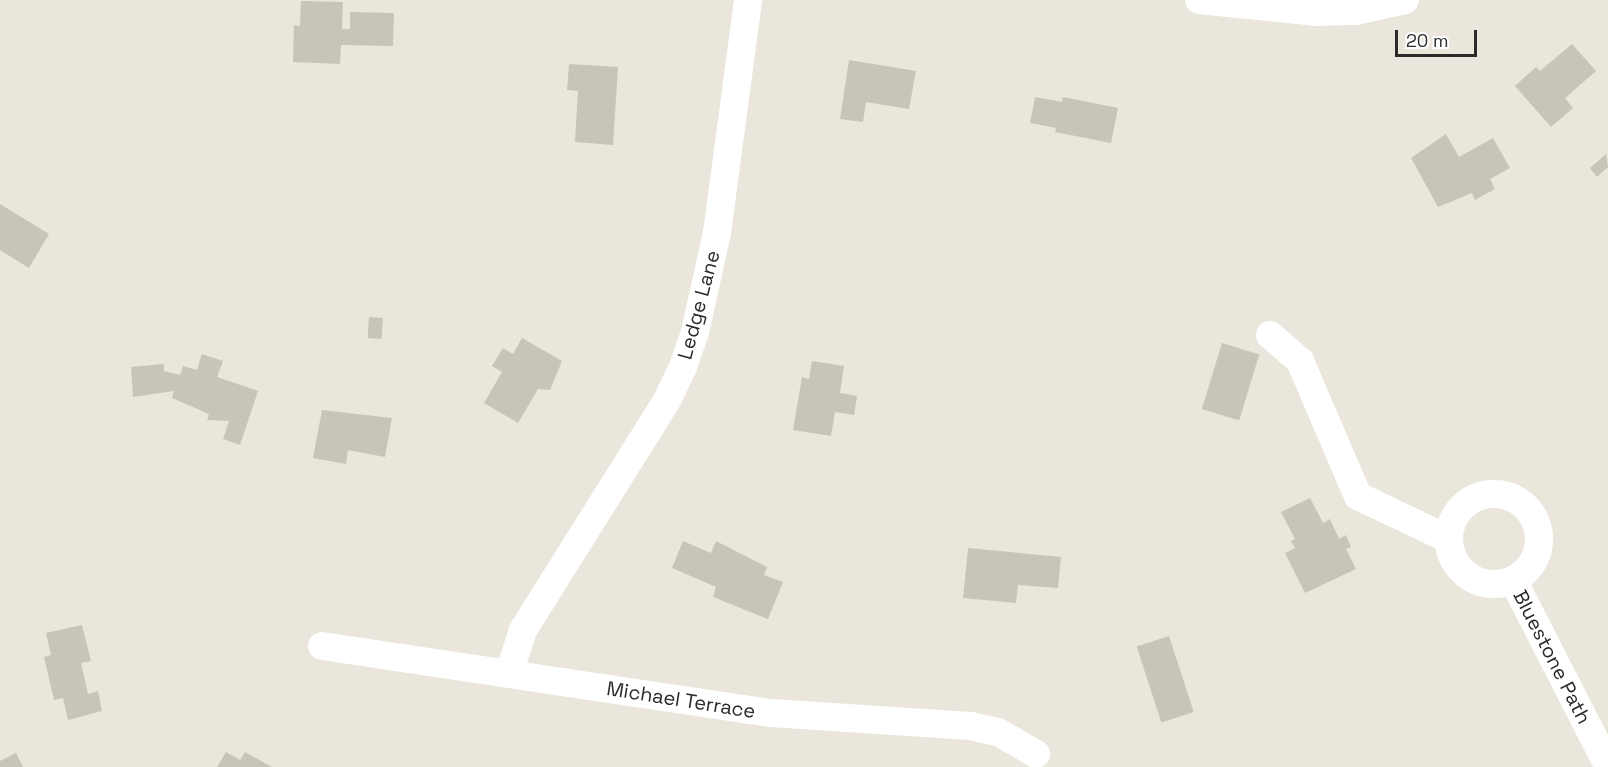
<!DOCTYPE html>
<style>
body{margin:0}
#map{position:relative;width:1608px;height:767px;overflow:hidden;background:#ebe6dc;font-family:"Space Grotesk",sans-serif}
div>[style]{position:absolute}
.building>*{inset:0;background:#c7c4ba;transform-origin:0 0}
.minor>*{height:28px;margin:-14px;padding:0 14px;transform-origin:14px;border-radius:14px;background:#fff}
.minor>.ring{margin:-14px;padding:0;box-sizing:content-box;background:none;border:28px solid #fff;border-radius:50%}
span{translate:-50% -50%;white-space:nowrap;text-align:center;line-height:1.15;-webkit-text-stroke:6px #fff;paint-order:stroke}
.street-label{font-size:20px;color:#2a2a2a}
.scale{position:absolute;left:1395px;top:30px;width:82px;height:27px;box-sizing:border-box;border:3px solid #2a2a2a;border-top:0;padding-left:8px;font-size:18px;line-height:21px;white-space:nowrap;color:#2a2a2a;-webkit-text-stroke:4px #fff;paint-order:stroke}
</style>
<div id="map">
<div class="building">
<i style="clip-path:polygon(301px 1px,343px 2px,342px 29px,350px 29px,350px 12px,394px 13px,393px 46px,341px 45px,340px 64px,293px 62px,294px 25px,300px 26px)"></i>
<i style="clip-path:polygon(1572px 44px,1596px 71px,1565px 98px,1573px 108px,1551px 127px,1515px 86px,1536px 67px,1540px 71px)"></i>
<i style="clip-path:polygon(849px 60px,916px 71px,909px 109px,866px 102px,863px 122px,840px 119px)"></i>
<i style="clip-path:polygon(569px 64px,618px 67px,613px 145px,575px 142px,578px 91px,567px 90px)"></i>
<i style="clip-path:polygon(1035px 97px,1062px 102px,1063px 97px,1118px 108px,1111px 143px,1055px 132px,1056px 128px,1030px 123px)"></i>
<i style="clip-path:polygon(1446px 134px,1459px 157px,1493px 138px,1510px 168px,1490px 179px,1495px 189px,1475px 200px,1472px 193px,1438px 207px,1411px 158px)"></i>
<i style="clip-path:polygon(1606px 154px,1608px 167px,1597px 177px,1590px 168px)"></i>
<i style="clip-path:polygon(0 204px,49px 234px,29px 268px,0 250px)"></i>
<i style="left:369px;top:317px;width:14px;height:21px;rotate:4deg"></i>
<i style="clip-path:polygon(522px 338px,562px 361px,550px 390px,538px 389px,518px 423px,484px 403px,502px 372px,492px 366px,503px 348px,513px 354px)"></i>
<i style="left:1222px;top:343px;width:39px;height:69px;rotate:17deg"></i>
<i style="clip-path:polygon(202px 354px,223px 361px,217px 377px,258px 391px,240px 445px,223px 439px,229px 421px,207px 420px,209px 414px,172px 398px,174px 391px,133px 397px,131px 367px,164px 364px,164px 371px,180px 375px,183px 366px,197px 370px)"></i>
<i style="clip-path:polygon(812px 361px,844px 366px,840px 393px,857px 396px,854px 415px,835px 412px,831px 436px,793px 430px,802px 377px,809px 379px)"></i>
<i style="clip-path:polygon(322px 410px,392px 418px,385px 457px,348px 450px,346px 464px,313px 458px)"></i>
<i style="clip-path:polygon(1310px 498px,1323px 523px,1330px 519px,1339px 539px,1346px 535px,1351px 547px,1346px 549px,1356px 569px,1305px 593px,1285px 553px,1295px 548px,1291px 541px,1295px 539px,1281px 512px)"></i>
<i style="clip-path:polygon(683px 541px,711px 553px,716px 541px,767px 567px,764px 575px,783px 582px,768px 619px,713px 597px,716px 587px,672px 568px)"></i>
<i style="clip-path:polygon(968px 548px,1061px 557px,1058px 588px,1018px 585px,1016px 603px,963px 598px)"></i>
<i style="clip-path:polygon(82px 625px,91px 661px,81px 663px,88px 694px,98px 691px,102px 711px,68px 720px,63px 698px,54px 700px,44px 657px,51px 655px,46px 633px)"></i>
<i style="left:1169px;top:636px;width:80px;height:34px;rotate:72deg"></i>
<i style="clip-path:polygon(226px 752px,240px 760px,245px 752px,272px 767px,217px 767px)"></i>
<i style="clip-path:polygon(16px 753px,23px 767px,0 767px,0 761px)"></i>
</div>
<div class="minor">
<i style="left:1199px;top:0;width:119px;rotate:5.8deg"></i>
<i style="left:1317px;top:12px;width:38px;rotate:-2deg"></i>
<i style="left:1355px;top:11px;width:51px;rotate:-12.4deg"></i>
<i style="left:1270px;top:335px;width:40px;rotate:41deg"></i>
<i style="left:1300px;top:361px;width:147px;rotate:66.8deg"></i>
<i style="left:1358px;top:496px;width:98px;rotate:25.5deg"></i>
<i class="ring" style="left:1449px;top:494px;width:62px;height:62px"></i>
<i style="left:1513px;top:580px;width:209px;rotate:62.9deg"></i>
<i style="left:322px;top:646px;width:454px;rotate:8.5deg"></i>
<i style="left:771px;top:713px;width:200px;rotate:3.7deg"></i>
<i style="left:971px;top:726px;width:28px;rotate:13deg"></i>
<i style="left:998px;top:732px;width:44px;rotate:30.1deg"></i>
<i style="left:509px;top:673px;width:45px;rotate:-72deg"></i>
<i style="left:523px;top:630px;width:269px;rotate:-57.9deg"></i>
<i style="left:666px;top:402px;width:39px;rotate:-64deg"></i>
<i style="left:683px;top:367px;width:37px;rotate:-71deg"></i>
<i style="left:695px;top:332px;width:101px;rotate:-77.5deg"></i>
<i style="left:717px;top:233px;width:235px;rotate:-82.4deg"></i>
</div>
<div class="street-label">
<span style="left:699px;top:305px;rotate:-75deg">Ledge Lane</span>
<span style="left:1552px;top:657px;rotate:63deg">Bluestone Path</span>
<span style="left:681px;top:700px;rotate:9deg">Michael Terrace</span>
</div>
<div class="scale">20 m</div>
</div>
